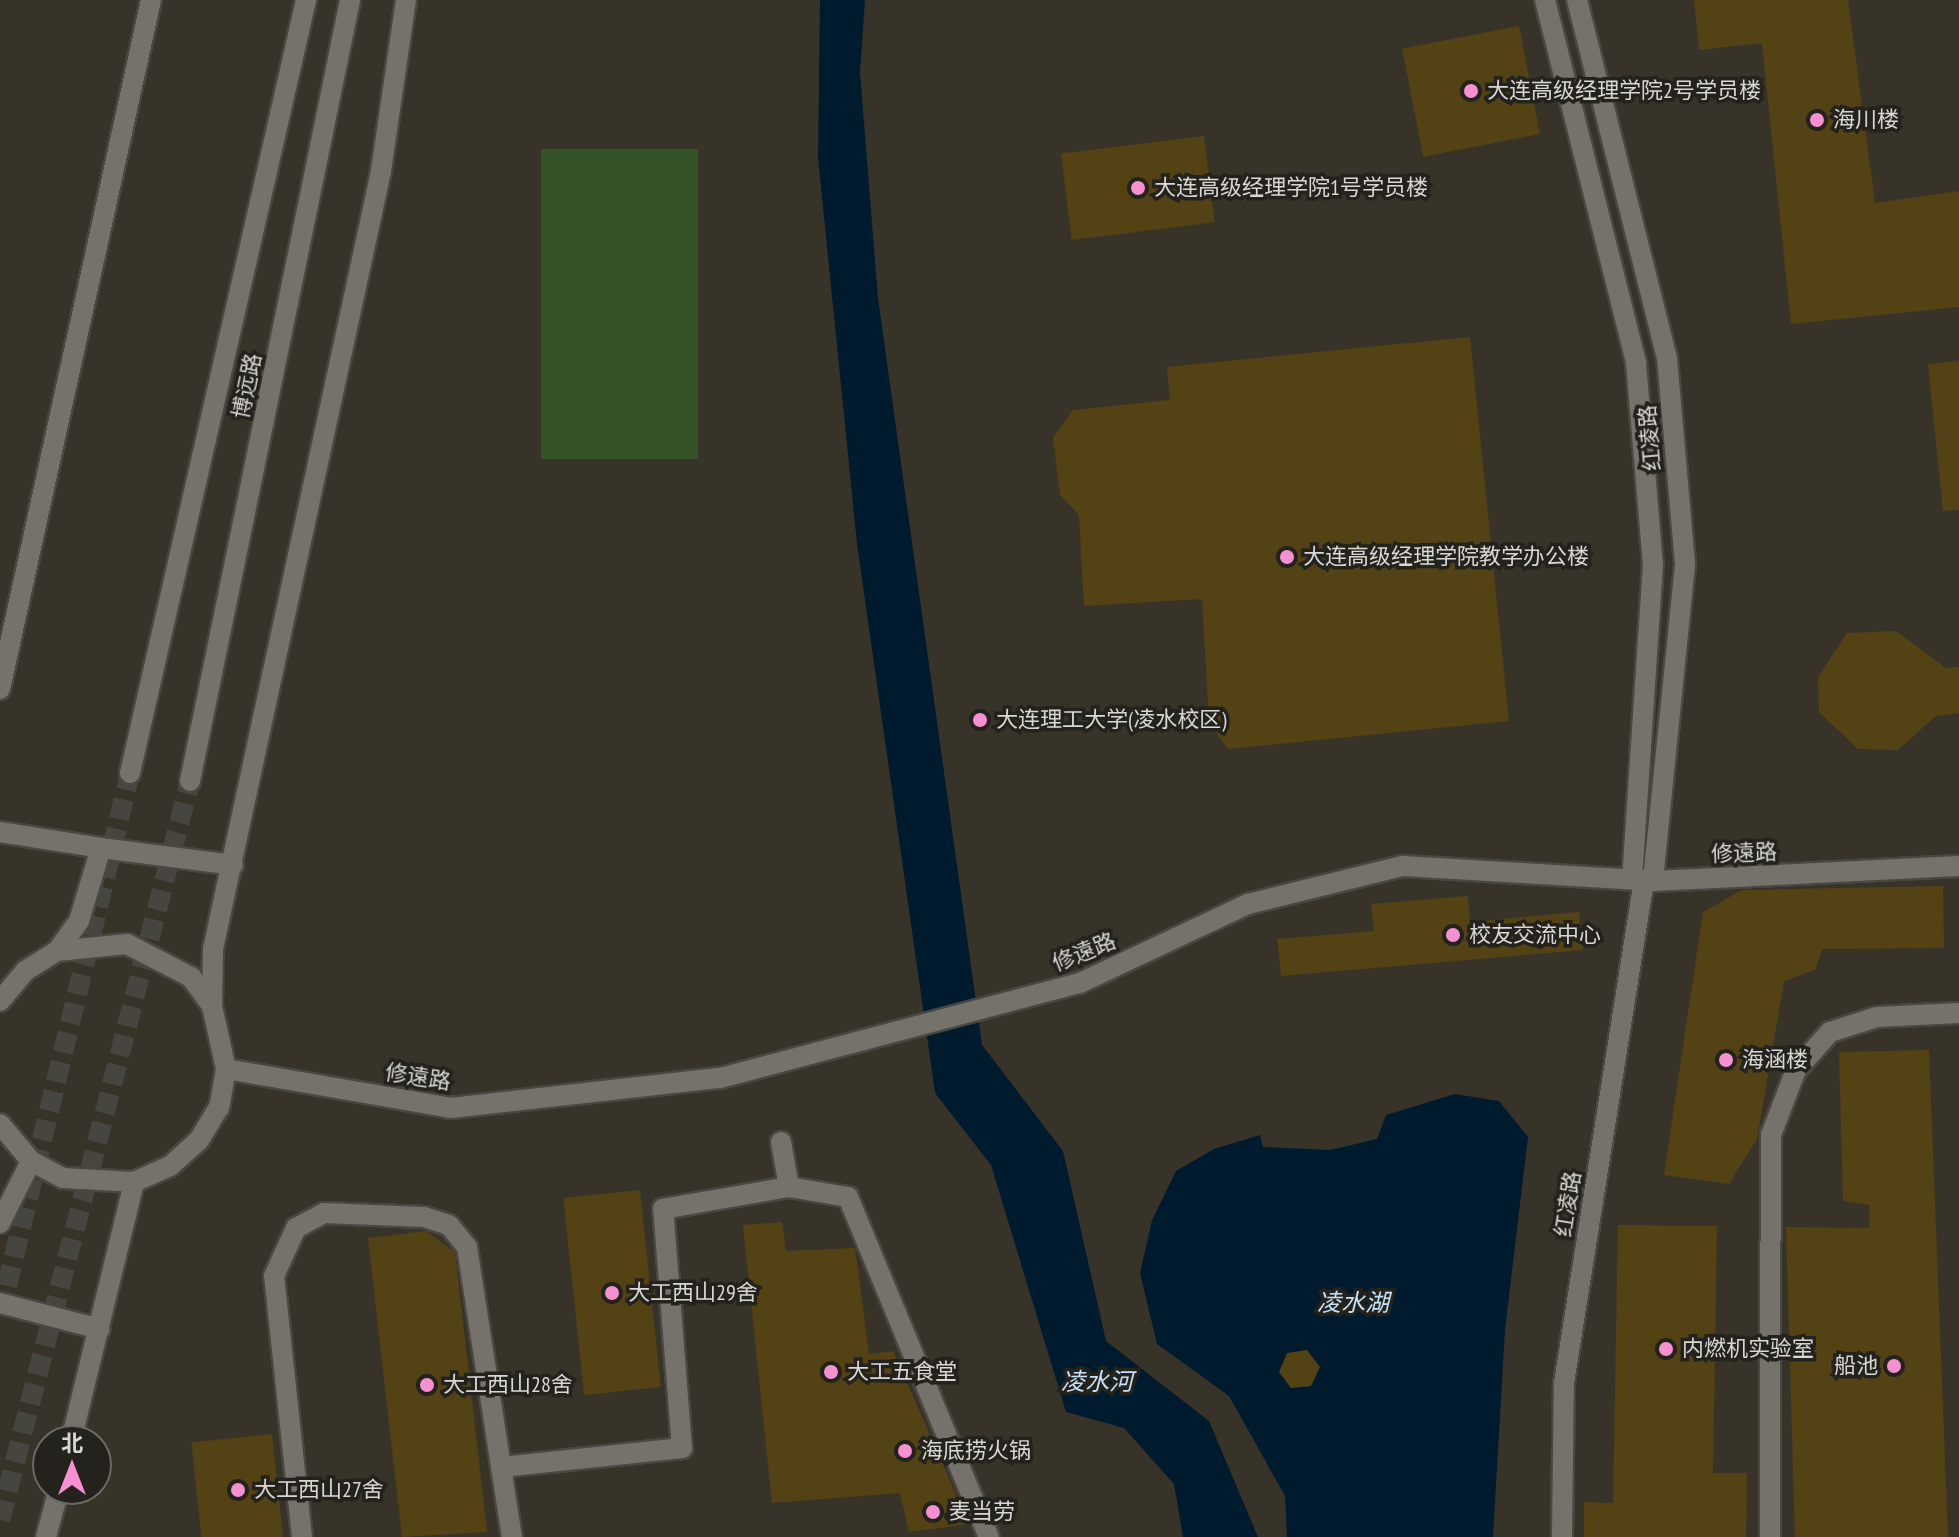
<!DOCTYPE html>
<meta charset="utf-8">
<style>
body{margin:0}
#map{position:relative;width:1959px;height:1537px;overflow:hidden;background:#2d2b26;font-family:"PT Sans Narrow","Noto Sans SC",sans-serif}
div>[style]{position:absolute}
.built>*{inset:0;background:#383328}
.green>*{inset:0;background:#365328;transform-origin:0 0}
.water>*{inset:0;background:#001b2d}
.building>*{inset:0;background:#534314;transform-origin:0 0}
.secondary-tunnel>*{height:20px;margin-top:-10px;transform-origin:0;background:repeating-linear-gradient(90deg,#474540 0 20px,transparent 0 30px)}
.roads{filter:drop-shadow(2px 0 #494742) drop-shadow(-2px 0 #494742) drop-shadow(0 2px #494742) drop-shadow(0 -2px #494742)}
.minor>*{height:20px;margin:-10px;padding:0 10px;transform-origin:10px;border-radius:10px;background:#74726b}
.secondary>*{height:20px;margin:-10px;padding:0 10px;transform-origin:10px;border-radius:10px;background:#74726b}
.dots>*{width:22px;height:22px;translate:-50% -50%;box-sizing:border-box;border:4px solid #24221c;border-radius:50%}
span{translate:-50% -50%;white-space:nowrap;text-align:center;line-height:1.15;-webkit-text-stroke:7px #24221c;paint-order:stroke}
.poi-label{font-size:22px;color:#d9d7d4}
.left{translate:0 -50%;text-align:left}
.right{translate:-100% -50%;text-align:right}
.street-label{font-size:22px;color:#d9d7d4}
.water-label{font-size:24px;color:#c3e1f9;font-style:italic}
.north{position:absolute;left:32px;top:1425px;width:80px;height:80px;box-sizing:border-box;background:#24221c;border:2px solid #6c6a66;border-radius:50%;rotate:0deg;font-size:22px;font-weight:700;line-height:32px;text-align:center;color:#d9d7d4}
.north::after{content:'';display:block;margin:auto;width:28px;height:36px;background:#f690d0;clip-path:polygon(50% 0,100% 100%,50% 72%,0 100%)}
</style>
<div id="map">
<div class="built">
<i style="clip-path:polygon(evenodd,0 0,1959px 0,1959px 1537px,0 1537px,0 0,48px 1441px,96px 1441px,96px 1489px,48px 1489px,48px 1441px)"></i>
</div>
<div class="green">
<i style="left:698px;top:149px;width:310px;height:157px;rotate:90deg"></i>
</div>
<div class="water">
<i style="clip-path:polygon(820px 0,865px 0,860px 72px,878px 298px,982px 1045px,1063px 1151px,1106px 1341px,1209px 1421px,1258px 1537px,1183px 1537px,1174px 1484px,1124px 1428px,1066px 1412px,991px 1165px,935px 1093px,857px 544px,818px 158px)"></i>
<i style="clip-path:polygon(1455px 1094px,1499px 1101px,1528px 1137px,1505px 1330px,1493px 1537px,1287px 1537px,1285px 1496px,1229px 1396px,1157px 1344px,1140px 1273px,1152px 1220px,1176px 1171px,1214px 1149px,1260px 1135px,1263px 1147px,1330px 1150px,1377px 1139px,1386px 1115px)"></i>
</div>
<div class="building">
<i style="clip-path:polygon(1694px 0,1848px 0,1875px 203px,1959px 191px,1959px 307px,1791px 324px,1762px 43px,1699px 50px)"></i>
<i style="left:1519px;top:26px;width:110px;height:119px;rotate:79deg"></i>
<i style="left:1204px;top:136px;width:87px;height:144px;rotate:83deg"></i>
<i style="clip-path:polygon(1470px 337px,1509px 721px,1228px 749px,1209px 723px,1202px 599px,1084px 606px,1079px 515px,1060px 495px,1053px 438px,1073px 410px,1170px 400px,1167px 367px)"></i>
<i style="clip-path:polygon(1959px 361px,1959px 510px,1943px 511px,1928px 364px)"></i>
<i style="clip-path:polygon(1896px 631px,1946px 668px,1959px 667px,1959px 713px,1936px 716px,1898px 750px,1858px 749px,1819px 712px,1818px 677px,1847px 633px)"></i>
<i style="clip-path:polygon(1943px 886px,1944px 948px,1822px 949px,1815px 970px,1784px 981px,1757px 1139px,1729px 1184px,1664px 1175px,1703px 912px,1742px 890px)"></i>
<i style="clip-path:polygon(1468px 896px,1470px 922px,1579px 912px,1583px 950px,1281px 976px,1277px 939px,1374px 931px,1371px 904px)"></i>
<i style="clip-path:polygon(1929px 1050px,1948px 1537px,1795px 1537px,1786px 1227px,1869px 1228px,1870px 1205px,1843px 1201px,1839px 1052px)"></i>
<i style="left:640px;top:1190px;width:198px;height:77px;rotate:84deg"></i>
<i style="clip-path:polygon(782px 1222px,786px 1251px,855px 1248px,869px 1354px,893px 1351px,969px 1524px,909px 1532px,900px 1493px,772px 1503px,743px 1225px)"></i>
<i style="clip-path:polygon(1618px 1225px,1717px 1226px,1713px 1473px,1747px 1473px,1746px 1537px,1584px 1537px,1584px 1502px,1613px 1503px)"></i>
<i style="clip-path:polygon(426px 1231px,455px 1252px,487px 1532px,402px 1537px,368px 1238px)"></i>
<i style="clip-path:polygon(1307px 1350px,1320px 1367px,1311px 1386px,1291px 1388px,1279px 1372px,1287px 1353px)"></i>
<i style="left:272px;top:1434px;width:104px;height:81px;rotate:84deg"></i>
</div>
<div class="secondary-tunnel">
<i style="left:0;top:1315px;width:557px;rotate:-76.51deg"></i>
<i style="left:0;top:1520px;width:763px;rotate:-75.58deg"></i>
</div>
<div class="roads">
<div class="minor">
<i style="left:1545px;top:0;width:374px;rotate:75.9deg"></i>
<i style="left:1636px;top:363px;width:202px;rotate:85.2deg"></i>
<i style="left:1653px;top:564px;width:314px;rotate:93.8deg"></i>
<i style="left:1577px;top:0;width:369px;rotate:75.9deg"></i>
<i style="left:1667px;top:358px;width:208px;rotate:85deg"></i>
<i style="left:1685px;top:565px;width:318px;rotate:95.8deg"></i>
<i style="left:0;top:689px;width:705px;rotate:-77.64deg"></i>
<i style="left:0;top:832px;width:102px;rotate:9deg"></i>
<i style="left:101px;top:848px;width:76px;rotate:106.8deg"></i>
<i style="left:79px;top:921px;width:37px;rotate:126deg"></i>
<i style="left:101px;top:848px;width:133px;rotate:7.3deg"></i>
<i style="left:0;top:1001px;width:39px;rotate:-50deg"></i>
<i style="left:25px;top:971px;width:38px;rotate:-32deg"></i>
<i style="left:57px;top:951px;width:70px;rotate:-5.7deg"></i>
<i style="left:127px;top:944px;width:72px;rotate:27.3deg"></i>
<i style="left:191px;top:977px;width:36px;rotate:54deg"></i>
<i style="left:212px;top:1006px;width:65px;rotate:77.5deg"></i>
<i style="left:226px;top:1069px;width:39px;rotate:100deg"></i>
<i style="left:219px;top:1107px;width:39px;rotate:121deg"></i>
<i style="left:199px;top:1140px;width:39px;rotate:138deg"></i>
<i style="left:170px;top:1166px;width:39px;rotate:156deg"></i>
<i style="left:134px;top:1182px;width:71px;rotate:-176.8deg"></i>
<i style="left:63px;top:1178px;width:36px;rotate:-152deg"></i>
<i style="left:31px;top:1161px;width:48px;rotate:-130deg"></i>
<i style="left:212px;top:1006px;width:57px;rotate:-89deg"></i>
<i style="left:213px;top:949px;width:796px;rotate:-77.81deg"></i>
<i style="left:381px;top:171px;width:173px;rotate:-81.7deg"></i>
<i style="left:226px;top:1069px;width:228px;rotate:9.8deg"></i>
<i style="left:451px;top:1108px;width:271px;rotate:-6.4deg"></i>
<i style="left:720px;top:1078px;width:372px;rotate:-14.8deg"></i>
<i style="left:1080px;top:983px;width:186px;rotate:-25.2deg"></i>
<i style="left:1248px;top:904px;width:160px;rotate:-13.8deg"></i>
<i style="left:1403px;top:866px;width:250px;rotate:3.4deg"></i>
<i style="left:1653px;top:881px;width:306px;rotate:-2.8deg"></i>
<i style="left:781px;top:1142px;width:46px;rotate:79.9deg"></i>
<i style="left:789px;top:1187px;width:60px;rotate:9.6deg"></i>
<i style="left:848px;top:1197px;width:368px;rotate:67.5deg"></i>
<i style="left:0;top:1223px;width:69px;rotate:-63.4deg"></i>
<i style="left:0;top:1303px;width:103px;rotate:14.6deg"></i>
<i style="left:71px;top:1441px;width:267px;rotate:-76.3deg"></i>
<i style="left:502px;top:1467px;width:181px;rotate:-6deg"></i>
<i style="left:682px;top:1448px;width:240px;rotate:-94.5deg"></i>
<i style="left:663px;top:1209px;width:128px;rotate:-9.9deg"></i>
<i style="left:46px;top:1537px;width:50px;rotate:-74.8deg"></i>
<i style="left:302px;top:1537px;width:262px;rotate:-96.1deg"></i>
<i style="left:274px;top:1276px;width:53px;rotate:-65.4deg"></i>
<i style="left:296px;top:1228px;width:32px;rotate:-28deg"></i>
<i style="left:324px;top:1213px;width:100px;rotate:2.3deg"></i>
<i style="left:424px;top:1217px;width:26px;rotate:18deg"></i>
<i style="left:449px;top:1225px;width:28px;rotate:51deg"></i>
<i style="left:467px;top:1247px;width:293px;rotate:81.2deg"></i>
<i style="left:1562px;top:1537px;width:154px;rotate:-89.3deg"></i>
<i style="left:1564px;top:1383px;width:509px;rotate:-80.96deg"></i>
<i style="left:1770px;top:1537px;width:402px;rotate:-89.9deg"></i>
<i style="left:1771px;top:1135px;width:70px;rotate:-69deg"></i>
<i style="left:1796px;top:1070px;width:51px;rotate:-48.2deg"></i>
<i style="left:1830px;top:1032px;width:49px;rotate:-17.7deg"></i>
<i style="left:1877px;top:1017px;width:82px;rotate:-2.8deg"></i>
</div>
<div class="secondary">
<i style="left:130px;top:773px;width:793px;rotate:-77.17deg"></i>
<i style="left:190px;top:781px;width:797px;rotate:-78.42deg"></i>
</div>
</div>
<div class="dots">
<i style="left:1471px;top:91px;background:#f690d0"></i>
<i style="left:1817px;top:120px;background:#f690d0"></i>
<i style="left:1138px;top:188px;background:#f690d0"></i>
<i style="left:1287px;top:557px;background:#f690d0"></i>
<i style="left:980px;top:720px;background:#f690d0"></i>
<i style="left:1453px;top:935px;background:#f690d0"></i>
<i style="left:1726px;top:1060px;background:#f690d0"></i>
<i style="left:612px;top:1293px;background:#f690d0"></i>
<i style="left:1666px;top:1349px;background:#f690d0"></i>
<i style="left:1894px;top:1366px;background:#f690d0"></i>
<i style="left:831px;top:1372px;background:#f690d0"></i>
<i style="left:427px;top:1385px;background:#f690d0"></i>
<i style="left:905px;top:1451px;background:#f690d0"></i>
<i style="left:238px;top:1490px;background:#f690d0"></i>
<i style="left:933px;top:1512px;background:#f690d0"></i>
</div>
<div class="poi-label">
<span class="left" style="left:1487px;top:91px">大连高级经理学院2号学员楼</span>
<span class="left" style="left:1833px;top:120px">海川楼</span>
<span class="left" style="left:1154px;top:188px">大连高级经理学院1号学员楼</span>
<span class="left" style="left:1303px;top:557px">大连高级经理学院教学办公楼</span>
<span class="left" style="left:996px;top:720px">大连理工大学(凌水校区)</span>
<span class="left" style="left:1469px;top:935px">校友交流中心</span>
<span class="left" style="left:1742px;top:1060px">海涵楼</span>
<span class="left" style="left:628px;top:1293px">大工西山29舍</span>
<span class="left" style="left:1682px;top:1349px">内燃机实验室</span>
<span class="right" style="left:1878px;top:1366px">船池</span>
<span class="left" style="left:847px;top:1372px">大工五食堂</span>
<span class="left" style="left:443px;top:1385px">大工西山28舍</span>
<span class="left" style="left:921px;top:1451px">海底捞火锅</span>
<span class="left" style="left:254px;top:1490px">大工西山27舍</span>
<span class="left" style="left:949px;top:1512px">麦当劳</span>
</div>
<div class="street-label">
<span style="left:247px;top:386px;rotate:-78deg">博远路</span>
<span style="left:1650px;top:438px;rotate:-95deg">红凌路</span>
<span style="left:1744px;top:853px;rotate:-2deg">修遠路</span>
<span style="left:1084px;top:952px;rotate:-22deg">修遠路</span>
<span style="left:418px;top:1077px;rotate:9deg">修遠路</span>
<span style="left:1568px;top:1204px;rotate:-81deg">红凌路</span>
</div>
<div class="water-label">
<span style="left:1353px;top:1303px">凌水湖</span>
<span style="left:1097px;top:1382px">凌水河</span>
</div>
<div class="north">北</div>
</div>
